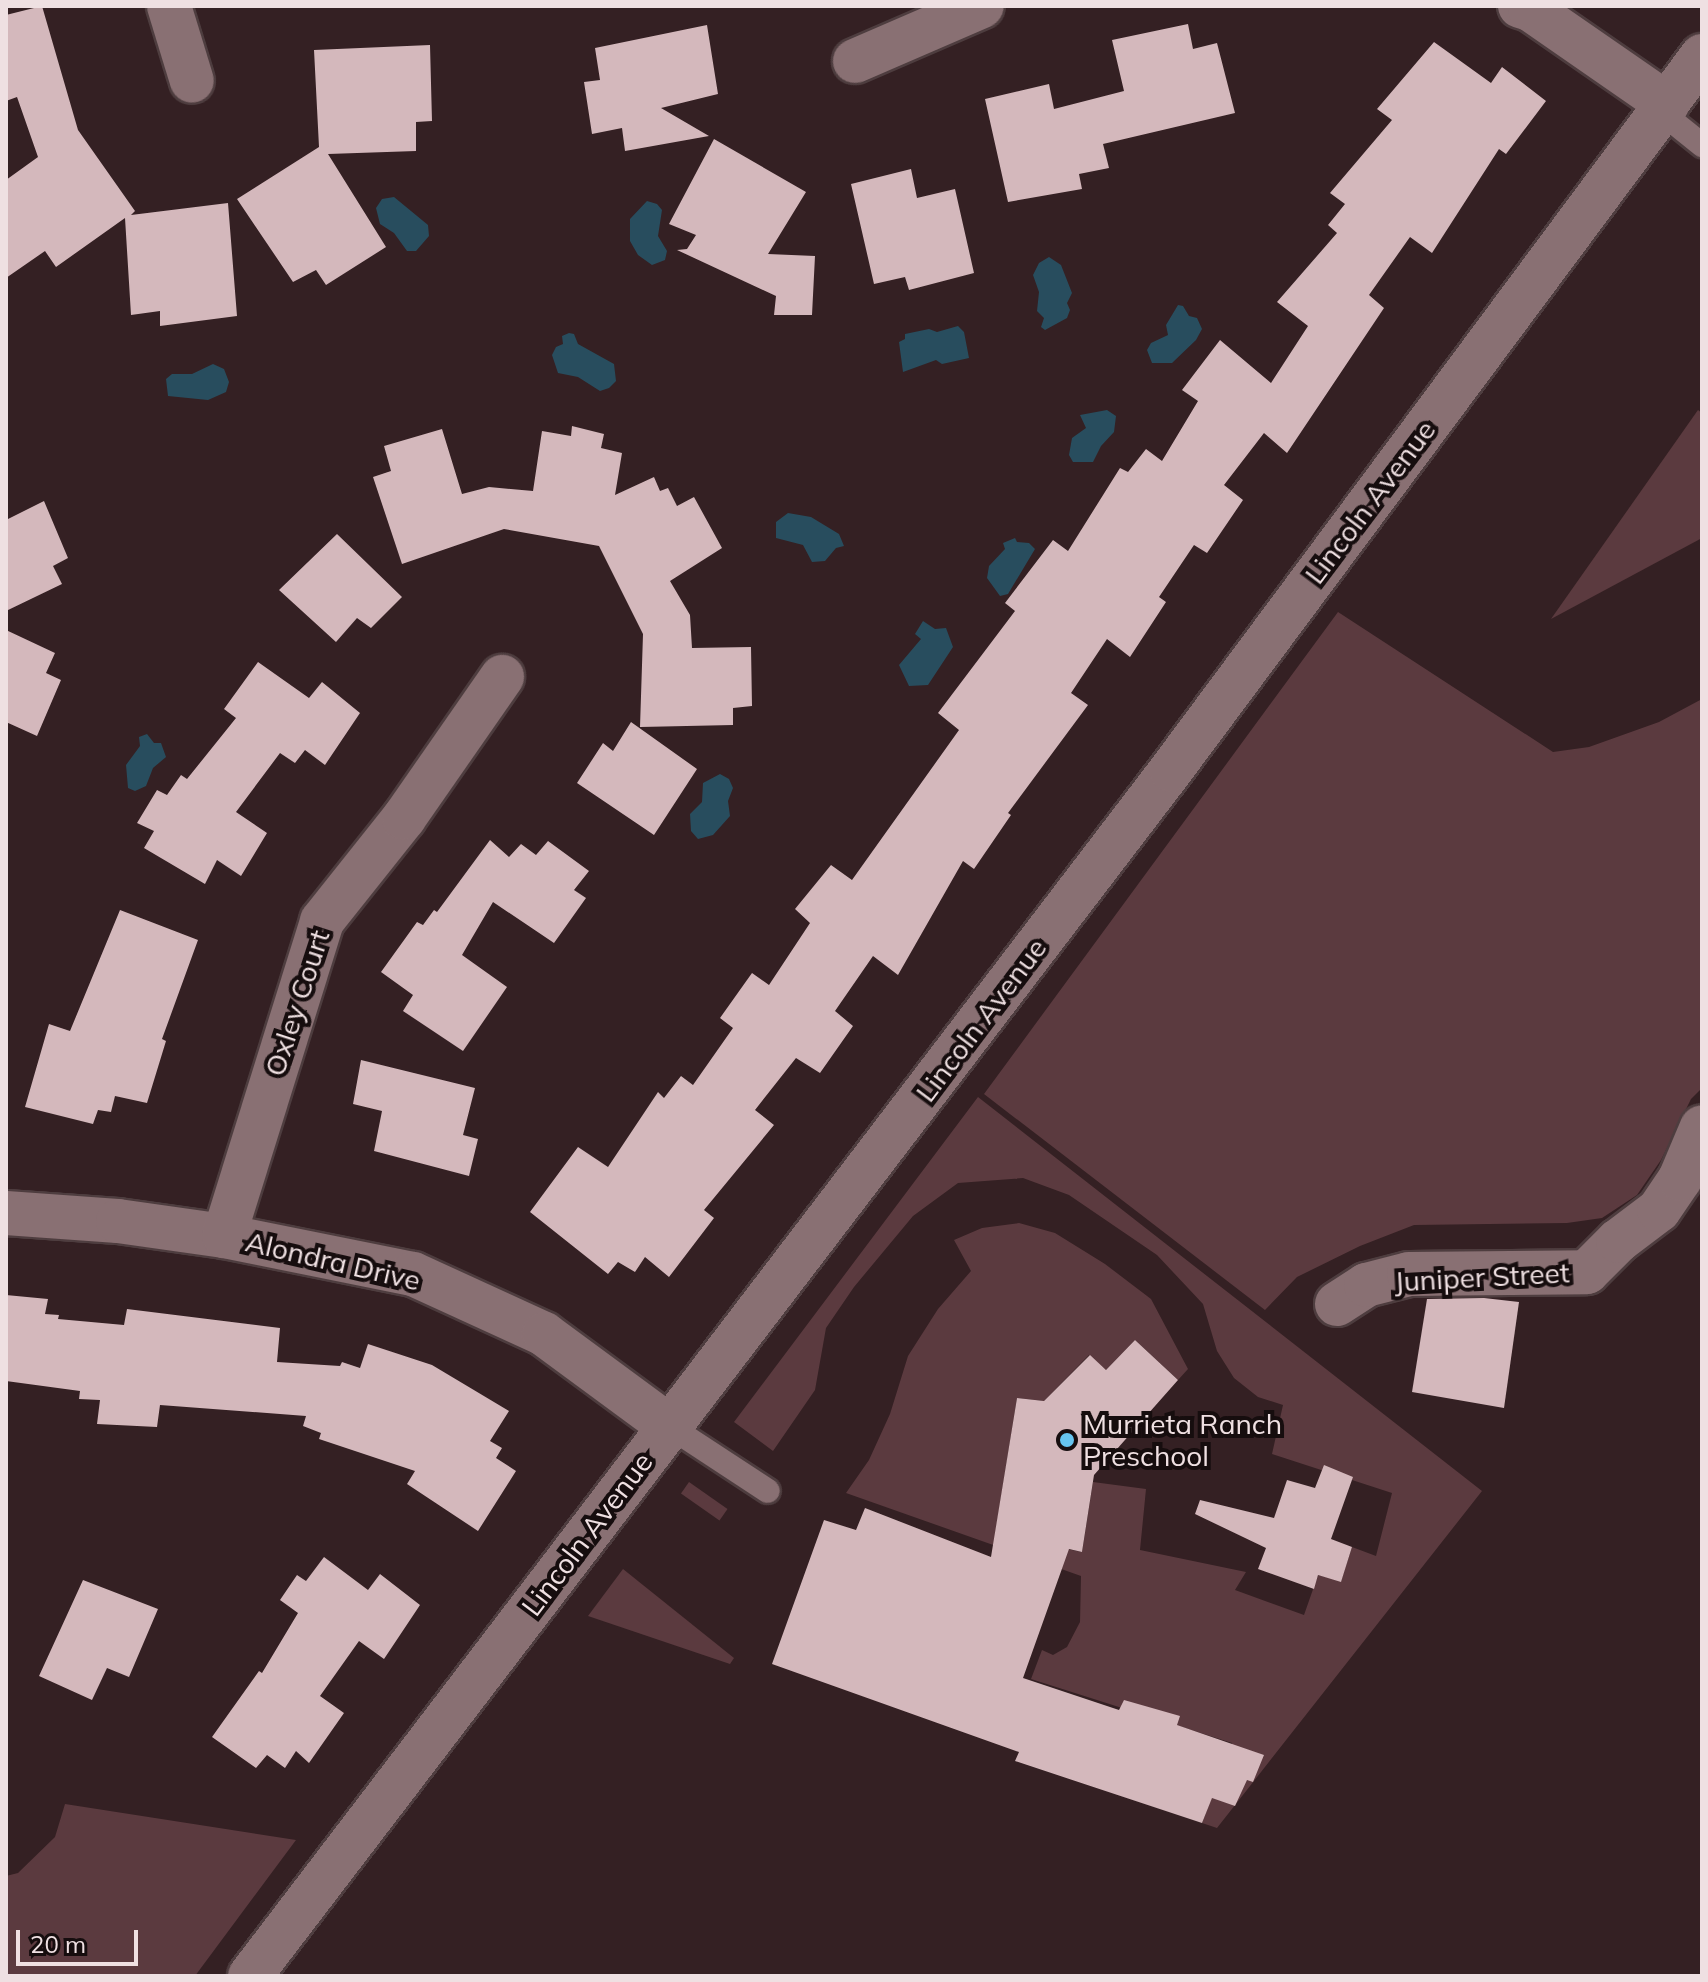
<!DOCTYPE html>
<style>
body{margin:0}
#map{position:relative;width:1708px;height:1982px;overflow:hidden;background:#342023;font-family:Mulish,sans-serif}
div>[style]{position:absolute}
.green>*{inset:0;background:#5b3a3f;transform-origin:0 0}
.water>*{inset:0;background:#284d5e}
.building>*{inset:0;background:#d4b8bc}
.roads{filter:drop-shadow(2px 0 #4e3d3f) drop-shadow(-2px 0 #4e3d3f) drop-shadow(0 2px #4e3d3f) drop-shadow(0 -2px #4e3d3f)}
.lane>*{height:24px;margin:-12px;padding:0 12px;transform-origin:12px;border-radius:12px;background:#897073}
.street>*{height:44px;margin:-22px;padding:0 22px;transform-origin:22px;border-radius:22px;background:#897073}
.secondary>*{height:44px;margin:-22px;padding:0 22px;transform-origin:22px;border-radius:22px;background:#897073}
.dots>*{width:22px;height:22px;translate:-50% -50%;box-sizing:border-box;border:4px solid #160d0e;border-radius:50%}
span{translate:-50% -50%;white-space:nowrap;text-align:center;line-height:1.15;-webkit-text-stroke:8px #160d0e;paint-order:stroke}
.street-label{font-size:28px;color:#efe0e2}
.poi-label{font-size:28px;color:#efe0e2}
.left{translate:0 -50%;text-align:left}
.frame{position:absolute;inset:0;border:8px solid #efe0e2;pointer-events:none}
.scale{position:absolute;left:16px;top:1930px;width:122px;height:36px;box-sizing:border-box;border:4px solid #efe0e2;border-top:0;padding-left:10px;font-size:24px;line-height:28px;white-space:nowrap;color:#efe0e2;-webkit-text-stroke:6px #160d0e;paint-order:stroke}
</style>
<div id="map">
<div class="green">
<i style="clip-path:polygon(1698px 410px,1702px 413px,1702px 538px,1551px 619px)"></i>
<i style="clip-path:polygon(1338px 612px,1553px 752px,1589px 747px,1659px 722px,1702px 699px,1702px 1088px,1691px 1099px,1661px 1160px,1637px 1195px,1602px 1218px,1567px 1223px,1414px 1225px,1360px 1246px,1297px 1277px,1265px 1310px,984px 1094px)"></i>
<i style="clip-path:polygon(978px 1097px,1482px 1491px,1217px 1828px,1202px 1823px,1232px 1743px,1031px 1679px,1042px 1650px,1053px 1655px,1067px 1647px,1080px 1622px,1081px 1576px,846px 1493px,869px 1460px,890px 1414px,908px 1356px,938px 1309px,971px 1271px,954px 1240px,982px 1228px,1019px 1223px,1055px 1233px,1105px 1264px,1151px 1299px,1188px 1369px,1178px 1380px,1135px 1340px,1106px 1370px,1089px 1355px,1044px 1401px,1017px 1398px,995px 1535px,1082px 1552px,1093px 1482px,1146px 1489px,1140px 1550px,1246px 1572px,1235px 1590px,1304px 1615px,1318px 1575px,1341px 1581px,1352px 1547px,1376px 1556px,1392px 1493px,1272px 1454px,1283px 1405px,1258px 1397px,1234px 1378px,1217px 1351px,1203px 1304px,1157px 1255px,1069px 1195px,1023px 1178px,958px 1183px,913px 1216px,854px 1287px,826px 1328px,815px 1390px,773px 1451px,734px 1422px)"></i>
<i style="left:689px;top:1482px;width:47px;height:14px;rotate:35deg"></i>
<i style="clip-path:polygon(623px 1569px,734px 1658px,730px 1664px,588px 1616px)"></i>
<i style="clip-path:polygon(65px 1804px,296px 1840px,195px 1976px,6px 1976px,6px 1876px,18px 1873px,55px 1837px)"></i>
</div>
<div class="water">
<i style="clip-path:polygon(394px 197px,428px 225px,429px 236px,416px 251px,407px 251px,394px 233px,380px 224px,376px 208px,382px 199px)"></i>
<i style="clip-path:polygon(647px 201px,657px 204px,662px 210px,658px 236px,667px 251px,665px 260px,652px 265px,638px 255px,630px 241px,630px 219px)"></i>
<i style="clip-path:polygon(1049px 257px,1061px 265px,1072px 293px,1067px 303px,1070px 310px,1067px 318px,1045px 330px,1041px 327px,1044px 318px,1037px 311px,1039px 292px,1033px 275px,1039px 263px)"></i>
<i style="clip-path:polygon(1178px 305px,1183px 306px,1189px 316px,1197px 318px,1202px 329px,1196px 340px,1172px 363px,1152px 363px,1147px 350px,1151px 343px,1168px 335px,1166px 325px)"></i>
<i style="clip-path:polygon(958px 326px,964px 332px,969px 358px,942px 364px,936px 360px,903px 372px,899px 342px,905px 339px,905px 334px,929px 329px,937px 332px)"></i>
<i style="clip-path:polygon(569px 333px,574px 334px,578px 344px,614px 364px,616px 381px,609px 388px,600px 391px,578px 377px,558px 373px,552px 355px,556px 347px,563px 344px,562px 336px)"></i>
<i style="clip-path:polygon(213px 364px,224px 369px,229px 382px,226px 392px,208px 400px,168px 396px,166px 379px,172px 374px,192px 374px)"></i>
<i style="clip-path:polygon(1107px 410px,1116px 416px,1114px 432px,1101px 446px,1093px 462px,1073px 462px,1069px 455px,1072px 438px,1086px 428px,1080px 415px)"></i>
<i style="clip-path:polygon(788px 513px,811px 517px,839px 534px,844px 546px,836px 548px,825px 561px,812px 562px,803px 545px,776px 538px,776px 522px)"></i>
<i style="clip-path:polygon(1015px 538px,1017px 542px,1029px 543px,1035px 549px,1008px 594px,1000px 596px,987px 578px,989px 566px,1005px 549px,1003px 543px)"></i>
<i style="clip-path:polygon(923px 621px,935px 629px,946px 628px,953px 647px,928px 685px,909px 686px,899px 665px,921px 639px,915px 634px)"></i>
<i style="clip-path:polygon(147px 734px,154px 743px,161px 743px,166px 757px,153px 768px,146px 786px,135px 791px,128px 788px,126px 765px,140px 746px,139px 737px)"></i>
<i style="clip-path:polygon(720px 774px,729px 779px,733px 788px,728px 801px,730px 816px,713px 835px,698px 839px,691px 831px,690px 814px,702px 802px,703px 783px)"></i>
</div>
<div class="building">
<i style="clip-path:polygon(42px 6px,78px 130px,135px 211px,131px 215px,228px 203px,237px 316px,160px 326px,160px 311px,131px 315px,125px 218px,56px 267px,45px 251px,6px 278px,6px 180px,38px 157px,17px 97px,6px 101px,6px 15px)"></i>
<i style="clip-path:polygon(1188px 24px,1193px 49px,1217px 43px,1235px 113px,1103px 144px,1109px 168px,1079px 174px,1082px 189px,1008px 202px,985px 99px,1049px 84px,1054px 109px,1124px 91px,1112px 40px)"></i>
<i style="clip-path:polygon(707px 25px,718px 94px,661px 108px,709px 136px,625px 151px,622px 128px,592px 134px,584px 82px,600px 80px,595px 48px)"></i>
<i style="clip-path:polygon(1434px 42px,1491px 83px,1502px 67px,1546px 101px,1506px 154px,1499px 149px,1432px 253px,1410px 237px,1369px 295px,1384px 308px,1287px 453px,1264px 433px,1224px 485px,1243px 500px,1207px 553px,1194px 545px,1159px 597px,1166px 602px,1130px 657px,1107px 639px,1071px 693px,1088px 705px,1008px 813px,1011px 815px,974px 869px,963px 861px,898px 975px,873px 956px,835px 1011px,853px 1026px,820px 1073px,796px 1058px,755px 1110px,774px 1125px,704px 1210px,714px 1218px,669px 1277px,645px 1257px,635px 1272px,618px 1262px,608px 1274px,530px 1212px,578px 1147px,608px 1167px,658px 1092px,664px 1098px,681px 1076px,693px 1085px,733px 1028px,720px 1018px,752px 973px,769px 985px,810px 923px,795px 909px,831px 865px,852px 880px,959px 730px,938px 713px,1015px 611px,1005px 603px,1053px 540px,1068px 551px,1120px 468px,1128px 472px,1146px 449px,1162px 461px,1198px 401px,1182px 390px,1220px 340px,1271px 383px,1308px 326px,1277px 302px,1337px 233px,1328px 225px,1345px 204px,1330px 193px,1392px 120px,1377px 109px)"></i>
<i style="clip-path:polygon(430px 45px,432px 121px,416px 122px,416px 151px,328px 154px,386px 247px,326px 285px,316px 270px,293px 282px,237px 199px,319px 147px,314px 50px)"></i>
<i style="clip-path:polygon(714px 139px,806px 192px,768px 254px,815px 256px,812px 315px,774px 315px,776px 296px,677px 250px,687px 249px,696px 235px,669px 224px)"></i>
<i style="clip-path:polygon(911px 169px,917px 198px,955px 189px,974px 273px,909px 290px,905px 277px,874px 284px,851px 184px)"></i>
<i style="clip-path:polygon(572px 426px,604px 434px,601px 448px,622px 453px,615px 495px,654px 477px,660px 491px,668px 488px,677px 506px,694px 497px,722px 548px,670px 581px,690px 615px,692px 648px,751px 647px,752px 706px,733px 708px,733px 725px,640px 727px,643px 634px,599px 546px,504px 529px,402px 564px,373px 477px,391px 471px,384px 446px,442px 429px,462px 494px,489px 487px,533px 491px,542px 431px,571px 436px)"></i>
<i style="clip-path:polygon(44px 501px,68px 558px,53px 566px,62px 584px,6px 611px,6px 520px)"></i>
<i style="clip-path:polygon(337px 534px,402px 597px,371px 628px,357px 618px,336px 642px,279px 590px)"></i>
<i style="clip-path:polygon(6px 630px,55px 653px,46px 673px,61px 680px,37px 736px,6px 722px)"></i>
<i style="clip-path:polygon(258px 662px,309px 698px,322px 682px,360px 713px,325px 765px,305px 750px,295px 763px,280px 753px,236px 812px,267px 833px,241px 876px,217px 860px,205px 884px,144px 848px,154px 831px,137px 823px,157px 790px,167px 795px,181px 775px,187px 779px,236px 718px,224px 709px)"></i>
<i style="clip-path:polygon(631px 722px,697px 769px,654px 835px,577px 783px,603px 743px,613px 751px)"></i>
<i style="clip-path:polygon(490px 840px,509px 857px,521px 844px,536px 855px,548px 841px,589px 871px,574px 890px,586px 898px,554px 943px,493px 902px,462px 955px,507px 987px,463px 1051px,403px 1011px,413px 995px,381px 972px,417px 922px,423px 925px,434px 910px,437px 912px)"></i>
<i style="clip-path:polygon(120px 910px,198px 940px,162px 1039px,166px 1041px,147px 1103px,115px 1096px,111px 1112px,98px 1110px,93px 1124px,25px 1107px,49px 1024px,70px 1031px)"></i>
<i style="clip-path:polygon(361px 1060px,475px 1088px,463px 1135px,478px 1139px,469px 1176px,374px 1151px,382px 1111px,353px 1104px)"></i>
<i style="clip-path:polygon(6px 1295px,48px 1299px,45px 1314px,59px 1315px,58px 1319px,124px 1325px,127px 1309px,280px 1328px,277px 1362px,340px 1366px,342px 1362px,360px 1368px,368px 1344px,432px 1365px,509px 1411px,490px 1441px,502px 1448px,496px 1458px,516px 1471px,478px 1531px,407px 1484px,415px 1471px,319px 1439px,321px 1433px,303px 1426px,306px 1416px,160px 1405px,157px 1427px,97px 1424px,100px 1400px,79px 1399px,80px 1391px,6px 1381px)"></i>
<i style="clip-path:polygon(1484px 1298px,1519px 1302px,1504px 1408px,1412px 1392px,1427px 1299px)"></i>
<i style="clip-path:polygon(1135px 1340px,1178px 1380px,1094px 1475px,1082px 1552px,1069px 1549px,1023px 1678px,1119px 1710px,1124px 1700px,1180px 1716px,1177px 1725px,1264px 1755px,1253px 1782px,1247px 1780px,1235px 1806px,1212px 1798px,1202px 1823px,1015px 1761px,1019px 1752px,772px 1664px,824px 1520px,856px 1530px,865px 1508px,991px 1557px,1017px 1398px,1044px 1401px,1090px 1355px,1106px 1370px)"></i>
<i style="clip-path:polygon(1324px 1465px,1353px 1477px,1331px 1539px,1352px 1547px,1341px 1582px,1318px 1575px,1314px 1589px,1258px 1569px,1266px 1548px,1195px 1514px,1200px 1500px,1274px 1518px,1287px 1480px,1315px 1488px)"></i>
<i style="clip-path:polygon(324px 1557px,368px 1590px,380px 1574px,420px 1605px,384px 1659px,359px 1641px,320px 1696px,344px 1713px,309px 1763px,296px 1751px,285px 1768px,267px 1755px,256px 1768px,212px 1737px,259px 1671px,262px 1673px,298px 1613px,280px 1600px,297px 1575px,306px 1581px)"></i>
<i style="clip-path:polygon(83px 1580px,158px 1609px,129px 1677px,107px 1668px,92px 1700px,39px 1676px)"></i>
</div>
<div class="roads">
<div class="lane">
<i style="left:1661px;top:112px;width:53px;rotate:38.8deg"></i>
<i style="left:669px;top:1426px;width:118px;rotate:33.3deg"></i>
</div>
<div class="street">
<i style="left:169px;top:6px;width:78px;rotate:73deg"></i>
<i style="left:1520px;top:6px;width:10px;rotate:17deg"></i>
<i style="left:1530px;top:9px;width:167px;rotate:34.7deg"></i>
<i style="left:855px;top:61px;width:138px;rotate:-23.4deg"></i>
<i style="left:6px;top:1213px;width:112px;rotate:4.1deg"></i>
<i style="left:118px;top:1221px;width:107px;rotate:8.1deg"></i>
<i style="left:224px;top:1236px;width:193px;rotate:11.4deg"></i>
<i style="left:413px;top:1274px;width:144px;rotate:24.6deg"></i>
<i style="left:544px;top:1334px;width:155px;rotate:36.4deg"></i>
<i style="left:224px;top:1236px;width:330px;rotate:-72.7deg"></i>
<i style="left:322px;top:921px;width:132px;rotate:-51.5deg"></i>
<i style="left:404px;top:818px;width:172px;rotate:-55.2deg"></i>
<i style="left:1337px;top:1304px;width:35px;rotate:-33deg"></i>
<i style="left:1366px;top:1285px;width:44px;rotate:-14.3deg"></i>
<i style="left:1409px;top:1274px;width:178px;rotate:-0.6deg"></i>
<i style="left:1587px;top:1272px;width:44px;rotate:-45deg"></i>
<i style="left:1618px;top:1241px;width:51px;rotate:-37.1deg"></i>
<i style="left:1659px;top:1210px;width:37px;rotate:-56deg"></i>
<i style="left:1680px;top:1179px;width:56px;rotate:-67.1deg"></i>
</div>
<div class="secondary">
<i style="left:250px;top:1976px;width:1517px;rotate:-52.63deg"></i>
<i style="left:1171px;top:770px;width:890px;rotate:-53.36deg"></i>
</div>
</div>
<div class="dots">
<i style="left:1067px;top:1440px;background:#66c4ef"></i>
</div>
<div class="street-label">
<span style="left:1370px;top:502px;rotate:-53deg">Lincoln Avenue</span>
<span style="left:297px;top:1003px;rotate:-72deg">Oxley Court</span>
<span style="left:981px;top:1020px;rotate:-53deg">Lincoln Avenue</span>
<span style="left:333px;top:1261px;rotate:13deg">Alondra Drive</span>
<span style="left:1482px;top:1277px;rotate:-3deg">Juniper Street</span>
<span style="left:587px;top:1534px;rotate:-53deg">Lincoln Avenue</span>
</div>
<div class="poi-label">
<span class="left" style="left:1083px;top:1440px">Murrieta Ranch<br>Preschool</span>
</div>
<div class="frame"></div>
<div class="scale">20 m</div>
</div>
